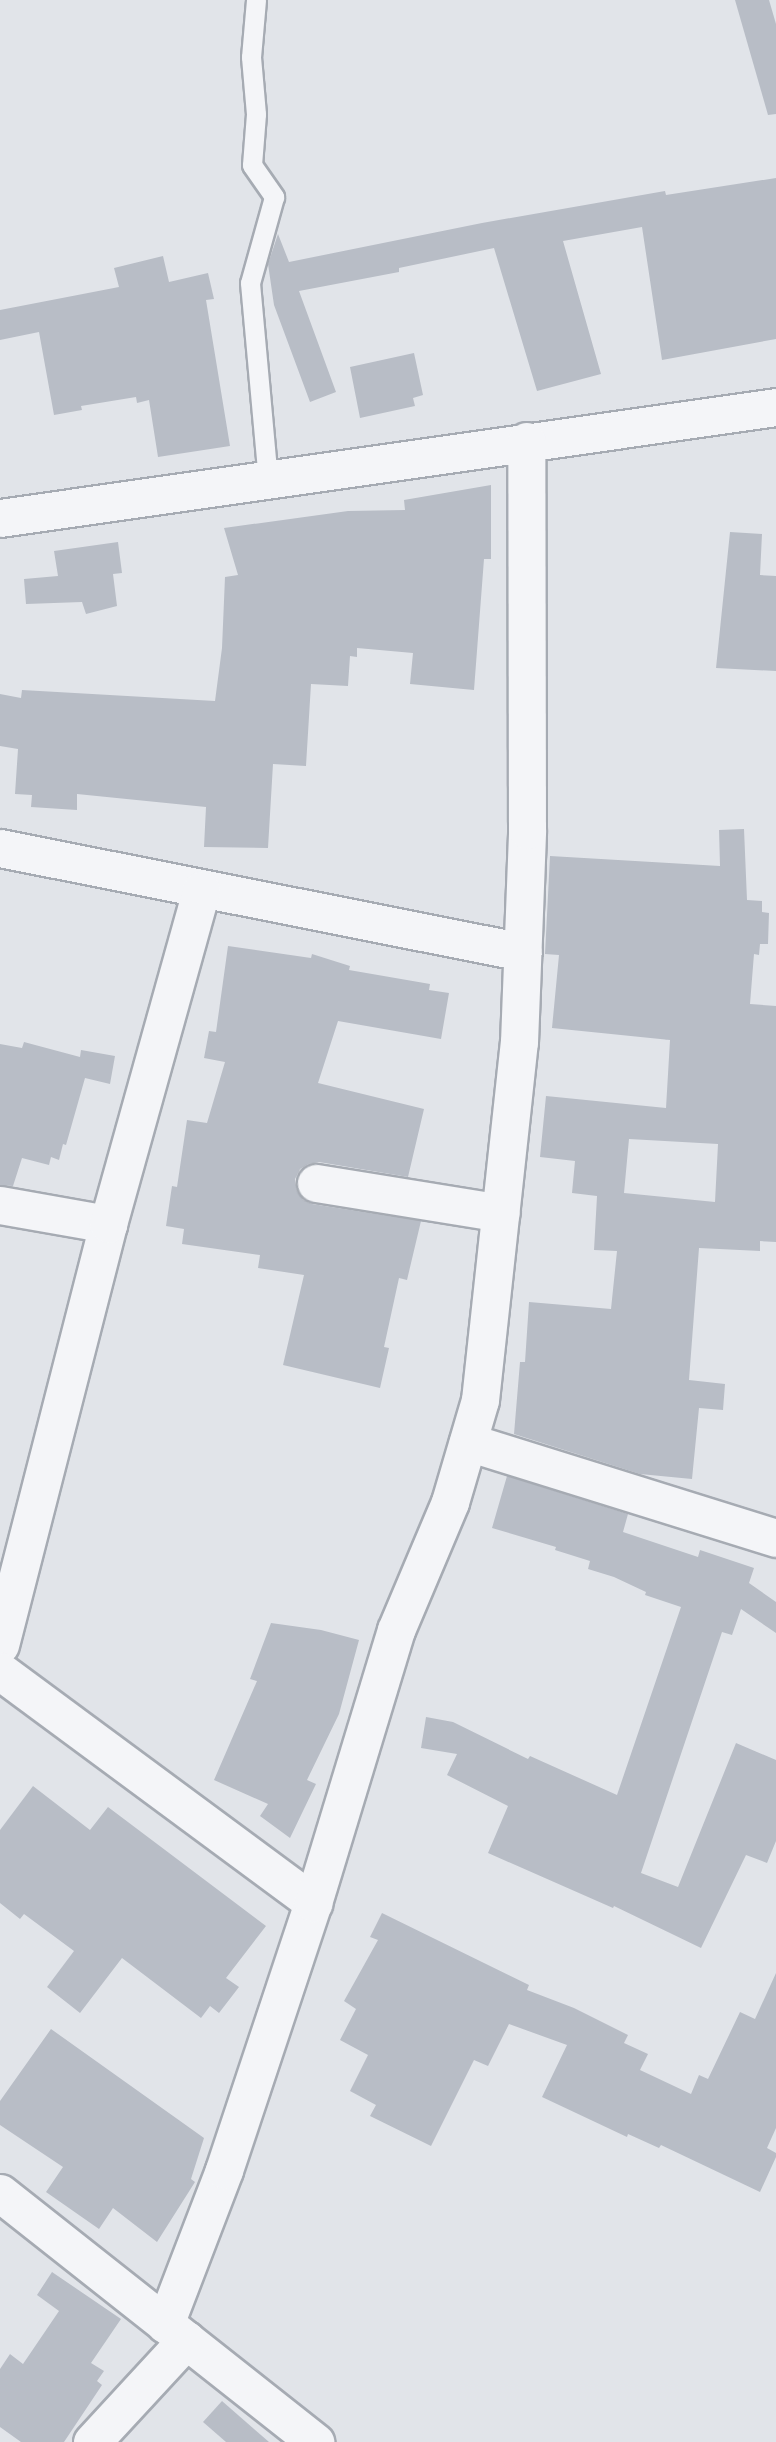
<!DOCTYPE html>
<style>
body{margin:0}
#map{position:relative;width:776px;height:2442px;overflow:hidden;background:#e1e4e9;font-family:"Source Sans 3",sans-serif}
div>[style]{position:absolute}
.building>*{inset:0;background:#b8bdc6}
.roads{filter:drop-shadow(2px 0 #a6abb3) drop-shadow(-2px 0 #a6abb3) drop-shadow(0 2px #a6abb3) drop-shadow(0 -2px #a6abb3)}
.lane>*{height:19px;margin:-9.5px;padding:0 9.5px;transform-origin:9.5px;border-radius:9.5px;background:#f4f5f8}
.street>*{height:37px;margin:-18.5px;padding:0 18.5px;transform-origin:18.5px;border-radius:18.5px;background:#f4f5f8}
span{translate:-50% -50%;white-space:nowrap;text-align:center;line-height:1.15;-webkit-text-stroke:5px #f1f3f7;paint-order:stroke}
</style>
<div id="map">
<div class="building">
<i style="clip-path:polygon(735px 0,769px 0,776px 24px,776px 114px,768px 115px)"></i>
<i style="clip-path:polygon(776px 178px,776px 339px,662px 360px,642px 227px,563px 241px,601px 374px,537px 391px,494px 248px,399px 268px,399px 272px,299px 291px,336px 392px,310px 402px,274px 305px,268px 264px,278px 234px,289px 262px,482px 223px,665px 191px,666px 195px)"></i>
<i style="clip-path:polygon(163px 256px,169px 282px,208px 273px,214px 299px,206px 300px,230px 446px,158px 457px,149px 400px,137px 403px,136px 397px,81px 406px,82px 410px,54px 415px,39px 332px,0 340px,0 310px,119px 287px,114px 268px)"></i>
<i style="clip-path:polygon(414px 353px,423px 395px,413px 398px,415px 406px,360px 418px,350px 367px)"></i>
<i style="clip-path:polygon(491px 485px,491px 559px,484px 559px,474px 690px,410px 684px,413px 653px,357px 648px,357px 657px,350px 656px,348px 686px,311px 684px,306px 766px,273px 764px,268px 848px,204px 847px,206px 807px,77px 794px,77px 810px,31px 807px,32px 795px,15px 794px,18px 749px,0 746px,0 694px,21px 698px,22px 690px,215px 701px,222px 648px,225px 577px,238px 575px,224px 528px,348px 511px,405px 510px,404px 500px)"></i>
<i style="clip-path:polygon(730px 532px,762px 534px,760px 575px,776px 576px,776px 671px,716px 668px)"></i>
<i style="clip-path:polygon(118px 542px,122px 573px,113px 574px,117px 606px,86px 614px,82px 602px,26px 604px,24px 579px,58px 576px,54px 551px)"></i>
<i style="clip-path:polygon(evenodd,744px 829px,747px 900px,762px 901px,762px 912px,769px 913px,768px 944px,760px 944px,759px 955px,754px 954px,750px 1004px,776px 1006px,776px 1242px,760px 1241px,760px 1251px,699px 1248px,689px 1380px,725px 1384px,723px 1410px,699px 1408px,692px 1479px,640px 1474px,514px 1434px,520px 1362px,525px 1362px,529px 1302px,611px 1309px,617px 1251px,594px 1250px,597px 1196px,572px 1193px,575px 1161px,540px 1157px,546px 1096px,666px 1108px,670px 1040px,552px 1028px,559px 955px,545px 954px,550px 856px,720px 866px,719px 830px,744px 829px,629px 1139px,718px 1144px,715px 1202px,624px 1193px,629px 1139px)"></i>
<i style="clip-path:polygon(228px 946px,311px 958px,312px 954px,350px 966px,349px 970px,430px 984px,429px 990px,449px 993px,441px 1039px,338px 1021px,318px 1083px,424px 1109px,408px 1177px,319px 1162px,308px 1164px,300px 1169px,295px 1179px,297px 1191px,303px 1200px,312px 1204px,421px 1221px,407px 1280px,399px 1278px,384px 1347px,389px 1348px,380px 1388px,283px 1365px,304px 1275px,258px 1268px,260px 1255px,182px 1244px,184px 1229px,166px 1226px,172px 1186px,177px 1187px,187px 1120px,207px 1123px,225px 1062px,204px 1058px,209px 1031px,216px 1032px)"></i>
<i style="clip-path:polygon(24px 1042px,80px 1057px,81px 1050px,115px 1056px,110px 1084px,85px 1078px,66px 1145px,63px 1144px,59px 1160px,51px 1157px,49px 1165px,22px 1158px,13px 1186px,0 1185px,0 1044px,22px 1048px)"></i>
<i style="clip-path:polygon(507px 1476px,628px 1514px,623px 1532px,698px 1557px,700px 1550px,754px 1568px,749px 1583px,776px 1602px,776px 1633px,741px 1609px,732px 1635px,722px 1632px,641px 1873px,678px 1887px,736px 1743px,776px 1760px,776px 1841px,767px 1863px,746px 1855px,701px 1948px,614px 1906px,613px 1908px,488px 1853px,508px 1806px,447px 1775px,457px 1754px,421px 1748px,426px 1717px,453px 1722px,528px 1759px,530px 1756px,617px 1795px,681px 1607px,645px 1595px,646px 1592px,614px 1577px,588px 1569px,590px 1561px,555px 1550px,556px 1547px,492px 1528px)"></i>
<i style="clip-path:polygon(271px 1623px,321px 1630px,359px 1640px,339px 1714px,307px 1780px,316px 1784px,290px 1838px,260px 1816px,268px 1804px,214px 1780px,257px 1681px,250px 1679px)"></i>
<i style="clip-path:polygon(33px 1786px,90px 1830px,108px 1807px,266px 1926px,226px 1978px,239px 1987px,219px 2013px,210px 2006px,201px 2018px,122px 1958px,80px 2013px,47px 1987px,74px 1951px,24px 1914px,20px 1919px,0 1903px,0 1830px)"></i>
<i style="clip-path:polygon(382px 1913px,529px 1985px,527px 1990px,574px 2008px,628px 2035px,624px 2043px,648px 2054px,640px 2070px,691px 2094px,699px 2075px,708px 2079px,740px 2012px,755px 2019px,776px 1973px,776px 2128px,767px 2148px,776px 2153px,776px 2157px,760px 2192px,661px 2145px,659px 2148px,628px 2134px,627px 2137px,542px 2097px,567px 2045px,509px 2024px,488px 2066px,474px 2060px,431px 2146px,370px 2116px,376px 2105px,350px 2091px,368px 2055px,340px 2040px,356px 2009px,344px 2001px,378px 1940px,370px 1937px)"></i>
<i style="clip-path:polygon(51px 2029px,204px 2138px,191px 2179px,195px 2182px,157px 2242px,113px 2208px,99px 2229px,46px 2192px,63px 2167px,0 2125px,0 2101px)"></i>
<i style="clip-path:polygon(52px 2272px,121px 2319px,91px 2363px,104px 2371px,97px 2381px,102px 2385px,64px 2442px,21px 2442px,0 2427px,0 2369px,10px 2354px,23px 2364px,59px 2311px,37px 2295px)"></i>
<i style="clip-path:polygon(222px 2401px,269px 2442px,226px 2442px,203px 2422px)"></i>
</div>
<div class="roads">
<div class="lane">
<i style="left:256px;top:0;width:57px;rotate:95deg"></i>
<i style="left:251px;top:57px;width:57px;rotate:85deg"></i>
<i style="left:256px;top:114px;width:51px;rotate:94.5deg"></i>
<i style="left:252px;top:165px;width:39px;rotate:55deg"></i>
<i style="left:274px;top:197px;width:89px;rotate:105.6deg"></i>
<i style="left:250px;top:283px;width:197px;rotate:84.8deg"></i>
</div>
<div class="street">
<i style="left:0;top:518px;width:784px;rotate:-8.14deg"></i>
<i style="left:0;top:848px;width:533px;rotate:11.25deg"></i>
<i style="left:316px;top:1183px;width:187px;rotate:9.2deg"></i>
<i style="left:0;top:1205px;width:110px;rotate:10deg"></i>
<i style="left:468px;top:1442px;width:323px;rotate:17.3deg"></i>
<i style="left:0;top:1645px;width:435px;rotate:-75.6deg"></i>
<i style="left:108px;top:1224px;width:347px;rotate:-74.4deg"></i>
<i style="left:0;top:1671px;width:390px;rotate:36.5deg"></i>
<i style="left:0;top:2193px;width:402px;rotate:38.3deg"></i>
<i style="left:165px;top:2324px;width:165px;rotate:-69deg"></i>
<i style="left:224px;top:2170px;width:281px;rotate:-71.6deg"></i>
<i style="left:313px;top:1903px;width:285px;rotate:-73.1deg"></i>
<i style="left:396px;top:1630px;width:139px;rotate:-67.1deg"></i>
<i style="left:450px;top:1502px;width:106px;rotate:-73.6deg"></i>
<i style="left:480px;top:1400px;width:360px;rotate:-83.8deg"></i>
<i style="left:519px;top:1042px;width:212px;rotate:-87.8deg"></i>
<i style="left:527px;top:830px;width:389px;rotate:-90.1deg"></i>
<i style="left:92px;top:2442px;width:139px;rotate:-47.3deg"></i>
</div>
</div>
</div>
